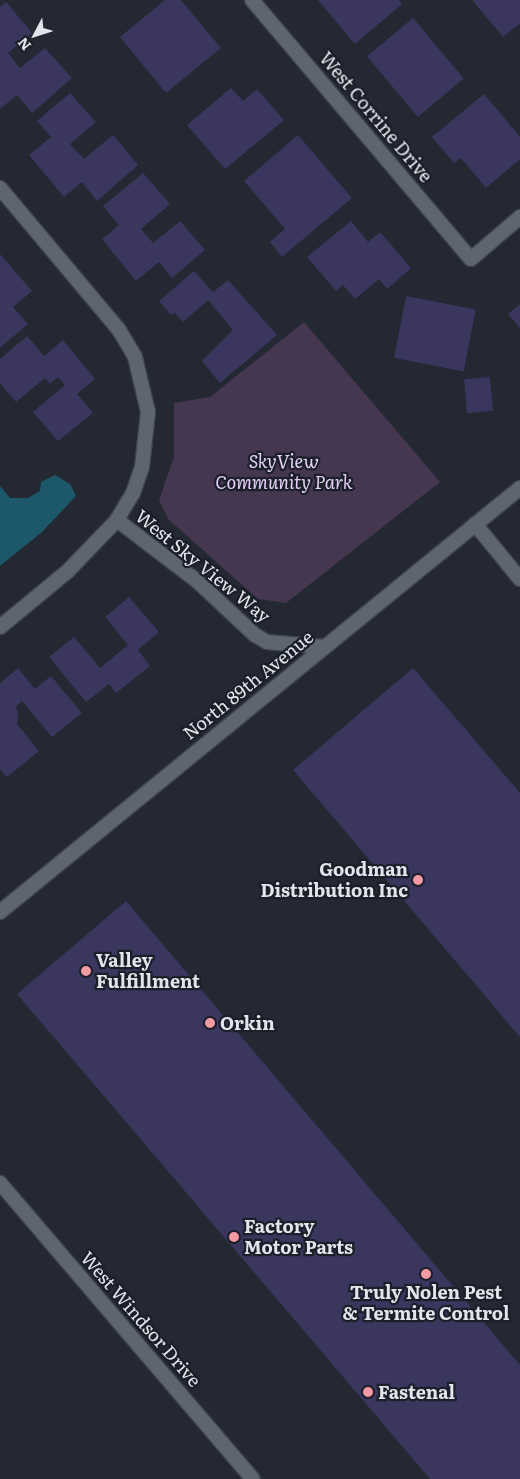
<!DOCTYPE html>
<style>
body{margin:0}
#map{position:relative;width:520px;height:1479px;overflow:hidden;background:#232833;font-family:Literata,serif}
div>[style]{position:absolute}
.green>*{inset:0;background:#453750}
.water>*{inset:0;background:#1d576a}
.building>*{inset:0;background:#3b365d;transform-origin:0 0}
.roads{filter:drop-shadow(1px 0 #40444d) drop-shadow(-1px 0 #40444d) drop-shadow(0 1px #40444d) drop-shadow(0 -1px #40444d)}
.minor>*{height:14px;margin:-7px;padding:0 7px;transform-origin:7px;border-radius:7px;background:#5e6470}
.dots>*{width:14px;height:14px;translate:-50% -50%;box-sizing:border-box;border:2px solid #1a1f29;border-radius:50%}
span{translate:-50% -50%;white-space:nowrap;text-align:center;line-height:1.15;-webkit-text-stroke:4.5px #1a1f29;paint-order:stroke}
.street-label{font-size:18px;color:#e1e5ec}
.park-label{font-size:18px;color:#e4cff6;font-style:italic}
.poi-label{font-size:18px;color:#e1e5ec;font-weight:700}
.right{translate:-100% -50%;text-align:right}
.left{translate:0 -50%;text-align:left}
.north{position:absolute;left:10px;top:10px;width:50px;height:50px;-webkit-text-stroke:4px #1a1f29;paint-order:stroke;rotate:230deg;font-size:14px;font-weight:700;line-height:20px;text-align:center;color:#e1e5ec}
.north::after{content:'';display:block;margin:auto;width:18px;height:22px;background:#e1e5ec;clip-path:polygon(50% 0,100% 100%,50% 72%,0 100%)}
</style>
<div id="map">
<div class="green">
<i style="clip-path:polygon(304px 322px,440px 482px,286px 603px,258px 599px,168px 519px,159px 500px,174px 457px,174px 403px,210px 397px)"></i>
</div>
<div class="water">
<i style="clip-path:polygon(55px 475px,70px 484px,76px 496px,42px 532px,0 566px,0 486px,10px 498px,28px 498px,40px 491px,41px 482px)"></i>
</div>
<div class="building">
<i style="clip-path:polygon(165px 0,181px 0,221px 48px,166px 93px,120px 37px)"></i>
<i style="clip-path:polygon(318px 0,399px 0,402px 4px,355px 44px)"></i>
<i style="clip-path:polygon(472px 0,520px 0,520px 23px,503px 37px)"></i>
<i style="clip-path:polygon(6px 2px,32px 33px,8px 53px,20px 68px,45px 48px,72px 78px,32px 113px,17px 95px,0 109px,0 7px)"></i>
<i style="left:413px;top:18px;width:79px;height:60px;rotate:50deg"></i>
<i style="clip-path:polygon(231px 88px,243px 101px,257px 89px,284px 120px,225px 169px,187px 125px)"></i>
<i style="clip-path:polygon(70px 93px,96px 122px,70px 144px,84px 159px,113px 135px,138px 165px,97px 201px,82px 182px,64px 197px,29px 155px,51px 137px,37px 121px)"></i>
<i style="clip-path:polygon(484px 94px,520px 137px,520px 159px,486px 188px,461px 158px,454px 163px,432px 137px)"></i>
<i style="clip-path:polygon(298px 135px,352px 198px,282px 257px,270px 242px,285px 229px,244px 181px)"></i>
<i style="clip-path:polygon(143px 173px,170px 204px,141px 229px,153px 243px,180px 221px,205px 250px,172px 278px,159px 262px,136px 281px,102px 239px,119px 225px,103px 206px)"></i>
<i style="clip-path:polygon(351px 221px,368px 242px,380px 232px,411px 268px,387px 289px,379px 279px,355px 299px,343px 285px,336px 291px,307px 257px)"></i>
<i style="clip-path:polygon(0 254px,32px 291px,13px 307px,28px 324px,0 348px)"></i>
<i style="clip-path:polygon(194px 271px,213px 292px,228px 280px,277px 335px,220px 383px,202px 361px,233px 330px,208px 300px,183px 322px,175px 313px,171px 315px,159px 301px)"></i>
<i style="left:406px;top:296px;width:71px;height:63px;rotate:11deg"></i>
<i style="clip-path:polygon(520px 304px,520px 328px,508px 314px)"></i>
<i style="clip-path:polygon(27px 336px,44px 356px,63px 340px,95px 379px,77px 394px,93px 413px,58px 441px,33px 412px,65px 385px,58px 377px,50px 384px,45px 378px,16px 402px,0 383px,0 359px)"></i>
<i style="left:490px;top:377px;width:34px;height:26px;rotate:85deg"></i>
<i style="clip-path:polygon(129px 597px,159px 632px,138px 650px,150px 666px,116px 693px,109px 684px,86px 702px,49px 657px,74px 637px,100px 668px,128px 645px,105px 617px)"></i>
<i style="clip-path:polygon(18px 668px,35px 689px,51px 676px,82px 713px,52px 737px,22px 701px,15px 707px,18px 711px,17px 724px,39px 751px,7px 777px,0 769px,0 683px)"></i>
<i style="clip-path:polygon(413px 668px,520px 793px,520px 1037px,293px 770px)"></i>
<i style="clip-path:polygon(126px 901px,520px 1365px,520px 1479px,430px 1479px,17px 994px)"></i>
</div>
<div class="roads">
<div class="minor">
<i style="left:252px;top:0;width:339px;rotate:49.8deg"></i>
<i style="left:471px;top:259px;width:65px;rotate:-40.6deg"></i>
<i style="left:0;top:188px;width:185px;rotate:50deg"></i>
<i style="left:119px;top:330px;width:31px;rotate:59deg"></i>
<i style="left:135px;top:357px;width:57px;rotate:76.7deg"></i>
<i style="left:148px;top:412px;width:55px;rotate:96.2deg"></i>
<i style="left:142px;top:467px;width:28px;rotate:109deg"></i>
<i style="left:133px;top:493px;width:31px;rotate:121deg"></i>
<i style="left:117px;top:520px;width:71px;rotate:133.9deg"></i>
<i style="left:68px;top:571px;width:88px;rotate:140.5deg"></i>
<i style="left:117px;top:520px;width:101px;rotate:37.3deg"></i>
<i style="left:197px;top:581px;width:79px;rotate:43deg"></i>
<i style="left:255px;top:635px;width:14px;rotate:30deg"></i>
<i style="left:267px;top:642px;width:58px;rotate:4.9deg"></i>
<i style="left:475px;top:524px;width:71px;rotate:50.7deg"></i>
<i style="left:0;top:912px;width:671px;rotate:-39.19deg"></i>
<i style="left:0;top:1183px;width:389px;rotate:49.5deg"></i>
</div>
</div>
<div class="dots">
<i style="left:418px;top:880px;background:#f49aa2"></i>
<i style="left:86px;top:971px;background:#f49aa2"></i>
<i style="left:210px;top:1023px;background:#f49aa2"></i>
<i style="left:234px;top:1237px;background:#f49aa2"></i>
<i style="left:426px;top:1274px;background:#f49aa2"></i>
<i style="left:368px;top:1392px;background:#f49aa2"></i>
</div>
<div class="street-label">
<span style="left:376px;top:117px;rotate:50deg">West Corrine Drive</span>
<span style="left:203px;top:566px;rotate:39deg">West Sky View Way</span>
<span style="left:248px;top:685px;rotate:-39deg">North 89th Avenue</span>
<span style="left:141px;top:1319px;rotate:49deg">West Windsor Drive</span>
</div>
<div class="park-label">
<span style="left:284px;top:472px">SkyView<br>Community Park</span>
</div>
<div class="poi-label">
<span class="right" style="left:408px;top:880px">Goodman<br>Distribution Inc</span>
<span class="left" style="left:96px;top:971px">Valley<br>Fulfillment</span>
<span class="left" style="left:220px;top:1023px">Orkin</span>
<span class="left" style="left:244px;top:1237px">Factory<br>Motor Parts</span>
<span style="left:426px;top:1303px">Truly Nolen Pest<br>&amp; Termite Control</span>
<span class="left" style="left:378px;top:1392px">Fastenal</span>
</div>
<div class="north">N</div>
</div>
